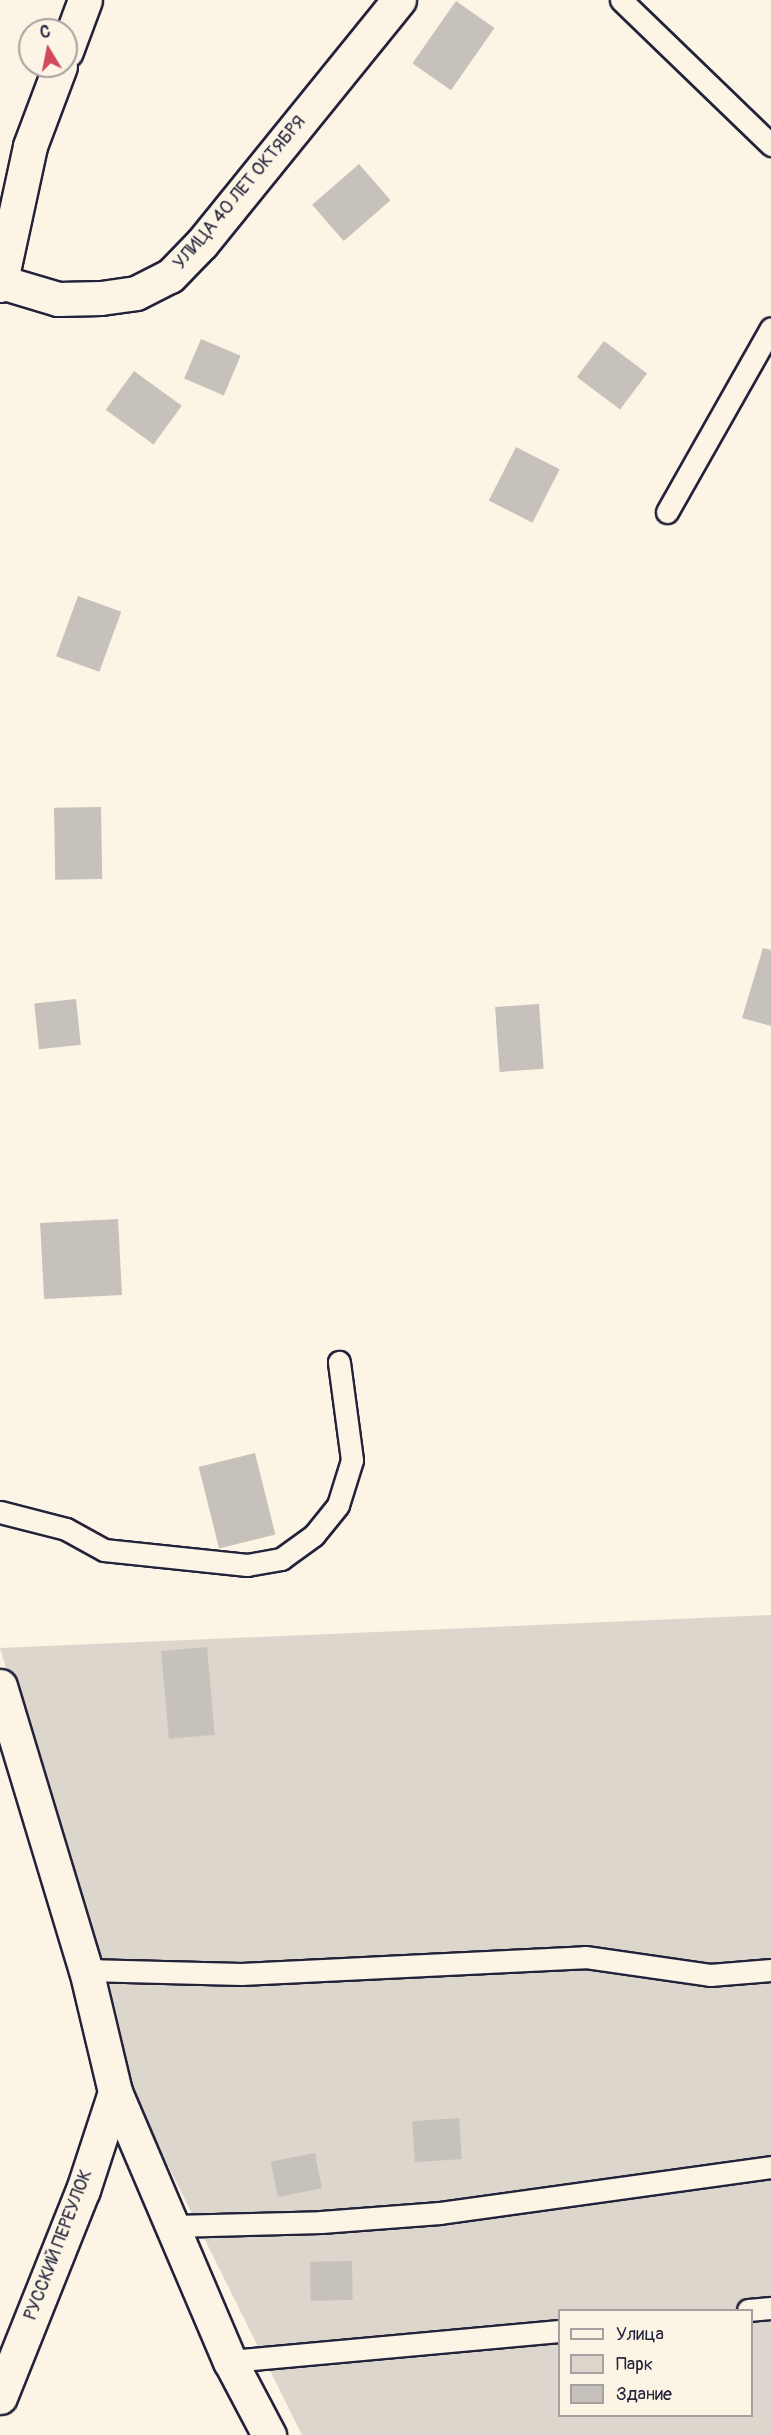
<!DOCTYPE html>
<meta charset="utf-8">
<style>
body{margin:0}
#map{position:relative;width:771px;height:2435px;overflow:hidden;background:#fcf5e5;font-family:Pangolin,sans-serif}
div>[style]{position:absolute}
.green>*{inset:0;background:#dcd6cc}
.building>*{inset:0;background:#c6c1bb;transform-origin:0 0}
.roads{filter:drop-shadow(2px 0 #22223b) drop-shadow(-2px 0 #22223b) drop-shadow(0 2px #22223b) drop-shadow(0 -2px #22223b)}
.lane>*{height:21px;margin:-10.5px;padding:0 10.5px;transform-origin:10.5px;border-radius:10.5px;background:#fcf5e5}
.street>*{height:33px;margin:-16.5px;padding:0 16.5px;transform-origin:16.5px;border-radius:16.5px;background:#fcf5e5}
span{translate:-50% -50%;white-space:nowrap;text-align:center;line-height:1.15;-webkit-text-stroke:4.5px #fcf5e5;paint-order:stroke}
.street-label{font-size:18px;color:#22223b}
.legend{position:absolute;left:558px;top:2309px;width:195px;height:108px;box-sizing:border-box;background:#fcf5e5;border:2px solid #a5a1a1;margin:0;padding:8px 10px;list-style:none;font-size:18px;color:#22223b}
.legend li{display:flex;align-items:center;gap:12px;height:30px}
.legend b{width:30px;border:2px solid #a5a1a1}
.north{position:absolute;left:18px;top:18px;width:60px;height:60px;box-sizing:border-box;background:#fcf5e5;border:2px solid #a5a1a1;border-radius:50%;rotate:350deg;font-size:16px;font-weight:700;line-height:24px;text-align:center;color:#22223b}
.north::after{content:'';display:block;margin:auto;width:21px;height:27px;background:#d1495b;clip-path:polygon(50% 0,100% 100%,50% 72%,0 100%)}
</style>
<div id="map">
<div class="green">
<i style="clip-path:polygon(evenodd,771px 1615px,771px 2435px,302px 2435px,131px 2091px,0 1648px,771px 1615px,560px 2310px,752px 2310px,752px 2416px,560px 2416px,560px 2310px)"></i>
</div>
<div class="building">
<i style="left:456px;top:1px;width:47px;height:76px;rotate:35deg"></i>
<i style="left:359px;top:164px;width:48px;height:62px;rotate:49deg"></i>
<i style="left:201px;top:339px;width:43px;height:43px;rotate:23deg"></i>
<i style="left:604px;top:341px;width:54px;height:45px;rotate:37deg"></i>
<i style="left:134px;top:371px;width:59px;height:48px;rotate:36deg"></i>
<i style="left:516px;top:447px;width:49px;height:60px;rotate:27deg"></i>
<i style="left:78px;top:596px;width:46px;height:64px;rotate:20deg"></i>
<i style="left:101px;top:807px;width:72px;height:47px;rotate:89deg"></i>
<i style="clip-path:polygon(763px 948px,771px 950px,771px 1026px,742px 1018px)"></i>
<i style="left:76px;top:999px;width:46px;height:42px;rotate:84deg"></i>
<i style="left:539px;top:1004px;width:65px;height:44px;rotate:86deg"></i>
<i style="left:118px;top:1219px;width:76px;height:78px;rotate:87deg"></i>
<i style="left:255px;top:1453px;width:84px;height:58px;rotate:76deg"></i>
<i style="left:207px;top:1647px;width:88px;height:46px;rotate:85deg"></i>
<i style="left:459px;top:2118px;width:41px;height:47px;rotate:86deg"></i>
<i style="left:315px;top:2153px;width:36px;height:45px;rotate:79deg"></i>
<i style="left:352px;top:2261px;width:39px;height:42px;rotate:89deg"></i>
</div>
<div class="roads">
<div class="lane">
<i style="left:621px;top:0;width:209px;rotate:44deg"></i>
<i style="left:667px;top:512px;width:211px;rotate:-60.5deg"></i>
<i style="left:0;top:1512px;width:68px;rotate:14.4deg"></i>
<i style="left:66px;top:1529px;width:43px;rotate:28.9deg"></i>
<i style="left:104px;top:1550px;width:144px;rotate:6deg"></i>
<i style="left:247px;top:1565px;width:35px;rotate:-10deg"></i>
<i style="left:281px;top:1559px;width:41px;rotate:-36deg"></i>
<i style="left:314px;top:1535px;width:38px;rotate:-51deg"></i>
<i style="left:338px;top:1505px;width:47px;rotate:-72.7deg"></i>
<i style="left:352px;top:1460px;width:99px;rotate:-97.6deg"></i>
<i style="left:86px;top:1970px;width:155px;rotate:1.5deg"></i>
<i style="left:241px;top:1974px;width:344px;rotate:-2.8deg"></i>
<i style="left:585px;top:1957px;width:126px;rotate:8.2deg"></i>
<i style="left:710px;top:1975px;width:61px;rotate:-4.7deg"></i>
<i style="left:173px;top:2226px;width:148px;rotate:-1.5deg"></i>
<i style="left:321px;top:2222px;width:119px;rotate:-4.3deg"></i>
<i style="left:440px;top:2213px;width:334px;rotate:-7.9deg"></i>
<i style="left:748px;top:2310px;width:23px;rotate:-5deg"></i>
<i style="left:230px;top:2361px;width:331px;rotate:-5.2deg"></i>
</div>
<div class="street">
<i style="left:66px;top:51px;width:54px;rotate:-69.6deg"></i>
<i style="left:1px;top:282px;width:59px;rotate:16.6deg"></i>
<i style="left:58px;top:299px;width:43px;rotate:-1.3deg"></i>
<i style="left:101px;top:298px;width:35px;rotate:-8deg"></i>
<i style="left:136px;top:293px;width:38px;rotate:-27deg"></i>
<i style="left:170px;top:276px;width:46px;rotate:-45.9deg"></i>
<i style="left:202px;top:243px;width:313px;rotate:-51deg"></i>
<i style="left:0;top:285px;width:142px;rotate:-77.8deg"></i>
<i style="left:30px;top:146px;width:85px;rotate:-69.4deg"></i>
<i style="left:0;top:1686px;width:297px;rotate:73.2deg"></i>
<i style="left:86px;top:1970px;width:125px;rotate:76.6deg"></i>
<i style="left:115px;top:2092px;width:293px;rotate:66.9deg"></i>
<i style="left:230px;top:2361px;width:84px;rotate:62.2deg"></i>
<i style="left:0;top:2397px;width:223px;rotate:-68.2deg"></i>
<i style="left:83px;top:2190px;width:103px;rotate:-71.9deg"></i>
</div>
</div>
<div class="street-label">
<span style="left:240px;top:193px;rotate:-50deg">УЛИЦА 40 ЛЕТ ОКТЯБРЯ</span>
<span style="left:59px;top:2245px;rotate:-69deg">РУССКИЙ ПЕРЕУЛОК</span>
</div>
<ul class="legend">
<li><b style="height:8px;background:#fcf5e5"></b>Улица</li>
<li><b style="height:16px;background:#dcd6cc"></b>Парк</li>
<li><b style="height:16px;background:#c6c1bb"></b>Здание</li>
</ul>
<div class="north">С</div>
</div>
